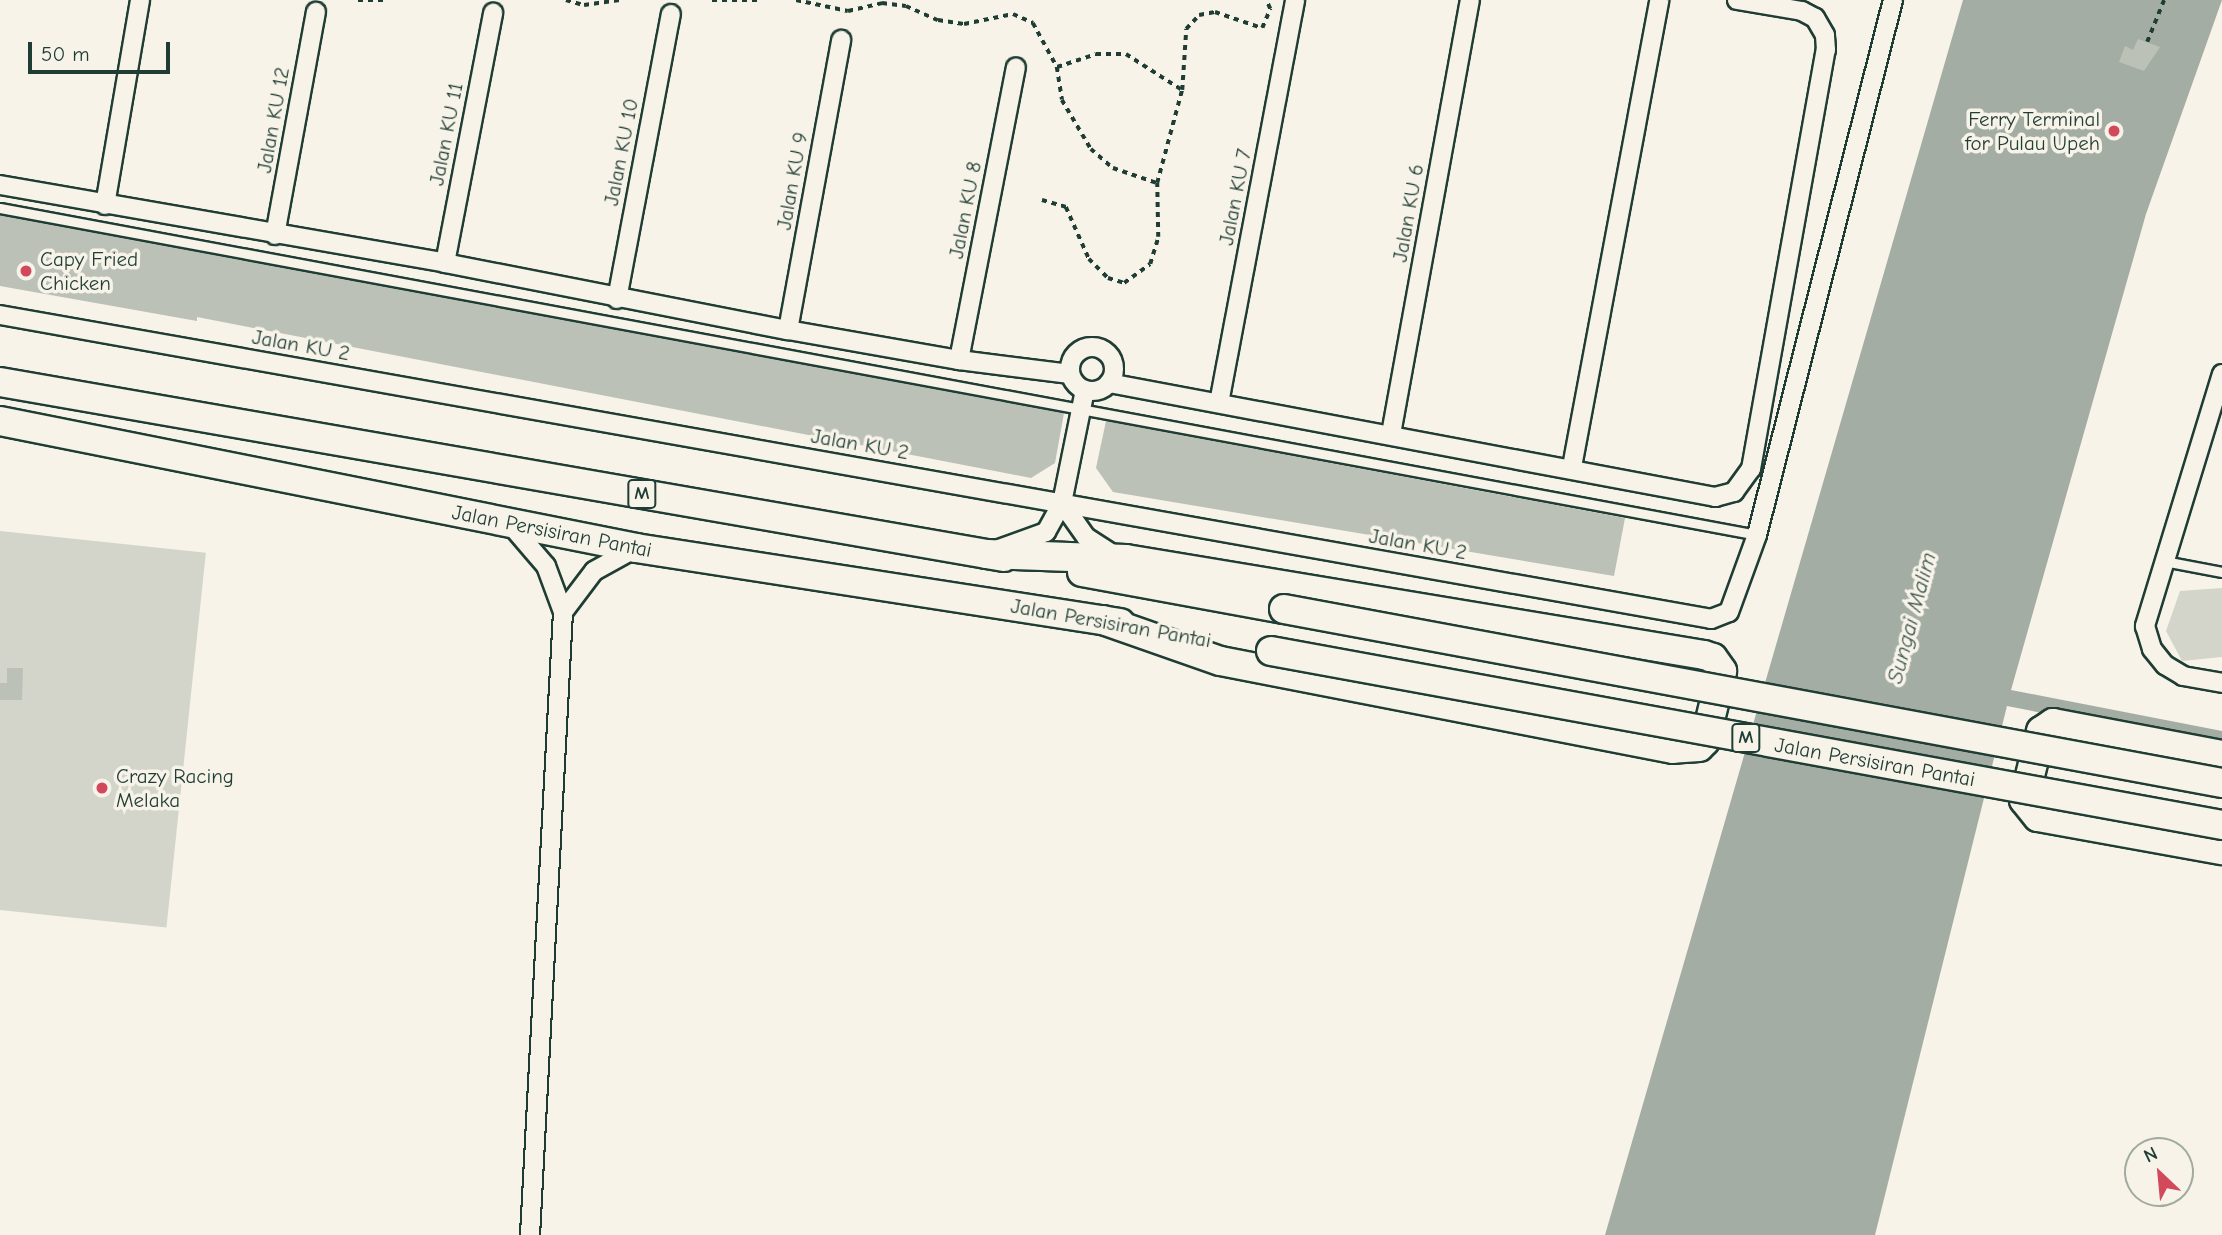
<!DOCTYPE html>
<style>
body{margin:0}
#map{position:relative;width:2222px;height:1235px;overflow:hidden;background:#f7f3e8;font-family:"Comic Neue",sans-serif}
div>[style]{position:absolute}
.green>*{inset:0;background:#d3d5ca;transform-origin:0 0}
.water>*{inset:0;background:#a4ada3}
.building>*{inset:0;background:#bbc1b6}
.path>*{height:3.5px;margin-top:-1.75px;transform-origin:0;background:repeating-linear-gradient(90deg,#1f3d34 0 5px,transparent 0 10px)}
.roads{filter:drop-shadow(2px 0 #1f3d34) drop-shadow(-2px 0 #1f3d34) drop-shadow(0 2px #1f3d34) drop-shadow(0 -2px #1f3d34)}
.lane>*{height:9px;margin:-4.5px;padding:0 4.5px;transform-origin:4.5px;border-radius:4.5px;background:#f7f3e8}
.street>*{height:18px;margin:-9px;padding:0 9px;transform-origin:9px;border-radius:9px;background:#f7f3e8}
.street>.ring{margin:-9px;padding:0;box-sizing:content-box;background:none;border:18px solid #f7f3e8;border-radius:50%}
.primary>*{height:28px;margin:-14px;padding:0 14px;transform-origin:14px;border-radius:14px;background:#f7f3e8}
.bridges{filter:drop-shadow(2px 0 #1f3d34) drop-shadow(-2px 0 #1f3d34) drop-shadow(0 2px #1f3d34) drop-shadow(0 -2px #1f3d34)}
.primary-bridge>*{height:28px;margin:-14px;padding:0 14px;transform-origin:14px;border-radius:14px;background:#f7f3e8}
.dots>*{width:19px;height:19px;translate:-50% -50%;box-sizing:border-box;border:4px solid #f7f3e8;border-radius:50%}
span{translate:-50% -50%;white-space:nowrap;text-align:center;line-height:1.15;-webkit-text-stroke:7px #f7f3e8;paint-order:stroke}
.shield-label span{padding:2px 5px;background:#f7f3e8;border:2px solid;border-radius:5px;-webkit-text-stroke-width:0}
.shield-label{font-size:19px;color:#1f3d34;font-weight:700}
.poi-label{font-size:21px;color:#1f3d34}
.right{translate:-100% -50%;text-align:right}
.left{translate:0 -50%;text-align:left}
.street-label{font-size:21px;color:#1f3d34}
.water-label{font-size:23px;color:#405950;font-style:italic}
.north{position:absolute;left:2124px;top:1137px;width:70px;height:70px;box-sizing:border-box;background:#f7f3e8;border:2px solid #a1aaa0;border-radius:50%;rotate:334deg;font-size:19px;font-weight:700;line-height:28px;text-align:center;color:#1f3d34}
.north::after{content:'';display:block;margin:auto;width:24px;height:32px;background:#d1495b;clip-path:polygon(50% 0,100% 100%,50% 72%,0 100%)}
.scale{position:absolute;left:28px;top:42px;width:142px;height:32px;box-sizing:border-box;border:4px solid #1f3d34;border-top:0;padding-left:9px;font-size:21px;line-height:24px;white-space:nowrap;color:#1f3d34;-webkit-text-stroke:5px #f7f3e8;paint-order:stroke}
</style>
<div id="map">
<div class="green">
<i style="left:0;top:531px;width:207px;height:377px;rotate:6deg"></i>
<i style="clip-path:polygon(2222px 588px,2222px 657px,2182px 661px,2166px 631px,2180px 591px)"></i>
</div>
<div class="water">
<i style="clip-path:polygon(1963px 0,2222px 0,2146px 214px,2011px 690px,2222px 731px,2222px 748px,2007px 706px,1875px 1235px,1605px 1235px)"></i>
</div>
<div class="building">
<i style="clip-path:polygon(2138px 39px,2160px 47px,2144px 71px,2119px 62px,2125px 46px,2133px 50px)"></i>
<i style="clip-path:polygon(0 215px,1064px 413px,1055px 463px,1031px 478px,197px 317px,197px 321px,0 286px)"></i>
<i style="clip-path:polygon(1106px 421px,1625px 518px,1614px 576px,1113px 492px,1096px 468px)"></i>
<i style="clip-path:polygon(7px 668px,23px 668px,22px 700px,0 700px,0 683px,7px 683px)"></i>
</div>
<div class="path">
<i style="left:358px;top:0;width:25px"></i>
<i style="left:566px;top:0;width:19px;rotate:16deg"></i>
<i style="left:584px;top:5px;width:36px;rotate:-8deg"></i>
<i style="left:712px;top:0;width:46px"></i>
<i style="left:796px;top:0;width:53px;rotate:11.9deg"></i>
<i style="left:848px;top:11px;width:35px;rotate:-13deg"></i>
<i style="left:882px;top:3px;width:24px;rotate:7deg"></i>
<i style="left:906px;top:6px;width:35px;rotate:24deg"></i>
<i style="left:938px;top:20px;width:26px;rotate:9deg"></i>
<i style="left:964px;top:24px;width:50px;rotate:-11.5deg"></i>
<i style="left:1013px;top:14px;width:22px;rotate:24deg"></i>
<i style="left:1033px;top:23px;width:50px;rotate:61.4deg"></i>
<i style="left:1057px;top:67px;width:33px;rotate:81deg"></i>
<i style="left:1062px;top:100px;width:57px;rotate:59.4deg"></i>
<i style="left:1091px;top:149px;width:29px;rotate:41deg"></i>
<i style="left:1113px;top:168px;width:46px;rotate:18.8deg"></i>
<i style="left:2147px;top:42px;width:45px;rotate:-68deg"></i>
<i style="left:1057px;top:67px;width:41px;rotate:-18.4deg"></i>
<i style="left:1096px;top:54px;width:30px"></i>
<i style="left:1126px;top:54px;width:67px;rotate:32.7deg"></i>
<i style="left:1182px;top:90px;width:61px;rotate:-86.2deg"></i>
<i style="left:1186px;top:29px;width:19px;rotate:-47deg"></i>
<i style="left:1199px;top:15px;width:16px;rotate:-11deg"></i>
<i style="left:1215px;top:12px;width:50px;rotate:18.8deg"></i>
<i style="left:1262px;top:28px;width:21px;rotate:-67deg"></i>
<i style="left:1270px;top:9px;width:10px;rotate:-114deg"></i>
<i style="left:1042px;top:200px;width:25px;rotate:16deg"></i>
<i style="left:1066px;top:207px;width:57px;rotate:66.1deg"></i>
<i style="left:1089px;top:259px;width:27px;rotate:45deg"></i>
<i style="left:1108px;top:278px;width:17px;rotate:17deg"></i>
<i style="left:1124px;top:283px;width:32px;rotate:-36deg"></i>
<i style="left:1150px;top:264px;width:28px;rotate:-73deg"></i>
<i style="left:1158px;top:237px;width:54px;rotate:-91.1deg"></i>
<i style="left:1157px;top:183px;width:96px;rotate:-75deg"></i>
</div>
<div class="roads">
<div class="lane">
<i style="left:0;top:208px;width:1787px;rotate:10.54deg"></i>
<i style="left:2164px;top:561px;width:59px;rotate:10.7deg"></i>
</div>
<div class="street">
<i style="left:0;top:185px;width:452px;rotate:9.9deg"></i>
<i style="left:445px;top:263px;width:349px;rotate:11.1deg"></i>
<i style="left:788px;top:330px;width:174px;rotate:10deg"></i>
<i style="left:959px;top:360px;width:112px;rotate:7.2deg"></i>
<i style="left:105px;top:205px;width:208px;rotate:-80.3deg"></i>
<i style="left:275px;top:235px;width:227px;rotate:-79.6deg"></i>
<i style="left:445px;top:263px;width:255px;rotate:-79.1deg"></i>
<i style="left:617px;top:299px;width:290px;rotate:-79.3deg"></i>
<i style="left:0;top:315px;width:1738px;rotate:10.07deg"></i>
<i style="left:1711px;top:619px;width:19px;rotate:-21deg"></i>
<i style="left:1729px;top:612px;width:82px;rotate:-70deg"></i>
<i style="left:1757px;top:535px;width:552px;rotate:-75.74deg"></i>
<i style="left:788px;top:330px;width:295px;rotate:-79.6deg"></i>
<i class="ring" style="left:1070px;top:347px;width:26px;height:26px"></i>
<i style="left:959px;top:360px;width:298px;rotate:-79deg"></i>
<i style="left:2222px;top:374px;width:264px;rotate:107deg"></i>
<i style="left:2145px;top:626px;width:24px;rotate:73deg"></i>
<i style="left:2152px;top:649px;width:21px;rotate:51deg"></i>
<i style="left:2165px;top:665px;width:21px;rotate:31deg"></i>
<i style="left:2183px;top:676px;width:40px;rotate:10deg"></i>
<i style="left:1109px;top:383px;width:617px;rotate:10.65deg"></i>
<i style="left:1715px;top:497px;width:20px;rotate:-15deg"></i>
<i style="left:1734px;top:492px;width:29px;rotate:-54deg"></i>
<i style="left:1751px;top:469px;width:426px;rotate:-79.9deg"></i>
<i style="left:1826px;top:50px;width:15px;rotate:-94deg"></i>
<i style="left:1825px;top:35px;width:20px;rotate:-120deg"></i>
<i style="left:1815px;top:18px;width:15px;rotate:-152deg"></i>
<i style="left:1802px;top:11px;width:66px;rotate:-170.4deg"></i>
<i style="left:1219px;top:403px;width:410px;rotate:-79.3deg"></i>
<i style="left:1391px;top:434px;width:441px;rotate:-79.7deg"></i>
<i style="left:1572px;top:467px;width:475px;rotate:-79.4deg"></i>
<i style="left:1062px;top:503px;width:42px;rotate:54.8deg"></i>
<i style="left:1086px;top:537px;width:31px;rotate:33deg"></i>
<i style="left:510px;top:524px;width:55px;rotate:49.4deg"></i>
<i style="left:546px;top:566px;width:49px;rotate:69.7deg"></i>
<i style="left:563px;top:612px;width:624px;rotate:93.03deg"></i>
<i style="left:999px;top:549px;width:50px;rotate:-19.9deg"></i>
<i style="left:1046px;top:532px;width:33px;rotate:-61deg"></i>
<i style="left:1062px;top:503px;width:115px;rotate:-78.5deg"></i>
<i style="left:563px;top:612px;width:51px;rotate:-52.9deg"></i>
<i style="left:594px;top:571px;width:46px;rotate:-28.8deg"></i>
</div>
<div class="primary">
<i style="left:0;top:382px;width:1019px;rotate:9.89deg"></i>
<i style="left:0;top:421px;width:649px;rotate:11.29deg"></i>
<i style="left:636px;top:548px;width:490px;rotate:8.8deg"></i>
<i style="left:986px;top:554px;width:140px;rotate:2deg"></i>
<i style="left:1126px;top:559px;width:586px;rotate:9.43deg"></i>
<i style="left:1704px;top:655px;width:9px;rotate:18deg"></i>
<i style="left:1713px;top:658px;width:16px;rotate:55deg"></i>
<i style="left:1722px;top:671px;width:72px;rotate:103.7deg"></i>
<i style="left:1705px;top:741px;width:8px;rotate:135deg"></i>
<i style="left:1699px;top:747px;width:26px;rotate:176deg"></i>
<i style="left:1673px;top:749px;width:461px;rotate:-169deg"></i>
<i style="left:1220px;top:661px;width:124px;rotate:-160.7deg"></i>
<i style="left:1082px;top:572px;width:205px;rotate:10.4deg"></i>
<i style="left:2222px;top:755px;width:172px;rotate:-169.3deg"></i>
<i style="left:2053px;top:723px;width:14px;rotate:146deg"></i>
<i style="left:2041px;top:731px;width:71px;rotate:103.8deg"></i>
<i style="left:2024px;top:800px;width:22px;rotate:51deg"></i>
<i style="left:2038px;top:817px;width:187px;rotate:10.2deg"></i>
</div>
</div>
<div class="bridges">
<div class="primary-bridge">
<i style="left:1284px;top:609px;width:954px;rotate:10.51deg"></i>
<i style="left:1271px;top:651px;width:967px;rotate:10.37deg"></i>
</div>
</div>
<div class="dots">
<i style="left:2114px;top:131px;background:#d1495b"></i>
<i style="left:26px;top:271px;background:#d1495b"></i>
<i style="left:102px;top:788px;background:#d1495b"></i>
</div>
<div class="shield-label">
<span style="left:642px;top:494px">M</span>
<span style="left:1746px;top:738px">M</span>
</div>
<div class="poi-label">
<span class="right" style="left:2100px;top:131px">Ferry Terminal<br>for Pulau Upeh</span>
<span class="left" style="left:40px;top:271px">Capy Fried<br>Chicken</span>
<span class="left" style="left:116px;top:788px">Crazy Racing<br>Melaka</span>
</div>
<div class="street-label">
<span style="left:273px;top:120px;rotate:-80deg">Jalan KU 12</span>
<span style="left:446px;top:134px;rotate:-79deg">Jalan KU 11</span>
<span style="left:621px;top:152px;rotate:-79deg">Jalan KU 10</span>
<span style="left:792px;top:181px;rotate:-80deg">Jalan KU 9</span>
<span style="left:1235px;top:197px;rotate:-79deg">Jalan KU 7</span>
<span style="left:965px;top:210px;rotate:-79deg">Jalan KU 8</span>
<span style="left:1408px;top:213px;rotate:-80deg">Jalan KU 6</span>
<span style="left:301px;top:345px;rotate:10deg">Jalan KU 2</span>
<span style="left:860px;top:444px;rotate:10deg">Jalan KU 2</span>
<span style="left:552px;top:531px;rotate:11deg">Jalan Persisiran Pantai</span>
<span style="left:1418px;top:544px;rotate:10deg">Jalan KU 2</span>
<span style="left:1111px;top:623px;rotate:10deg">Jalan Persisiran Pantai</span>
<span style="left:1875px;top:762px;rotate:10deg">Jalan Persisiran Pantai</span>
</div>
<div class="water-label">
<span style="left:1912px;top:618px;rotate:-75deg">Sungai Malim</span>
</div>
<div class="north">N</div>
<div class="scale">50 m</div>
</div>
